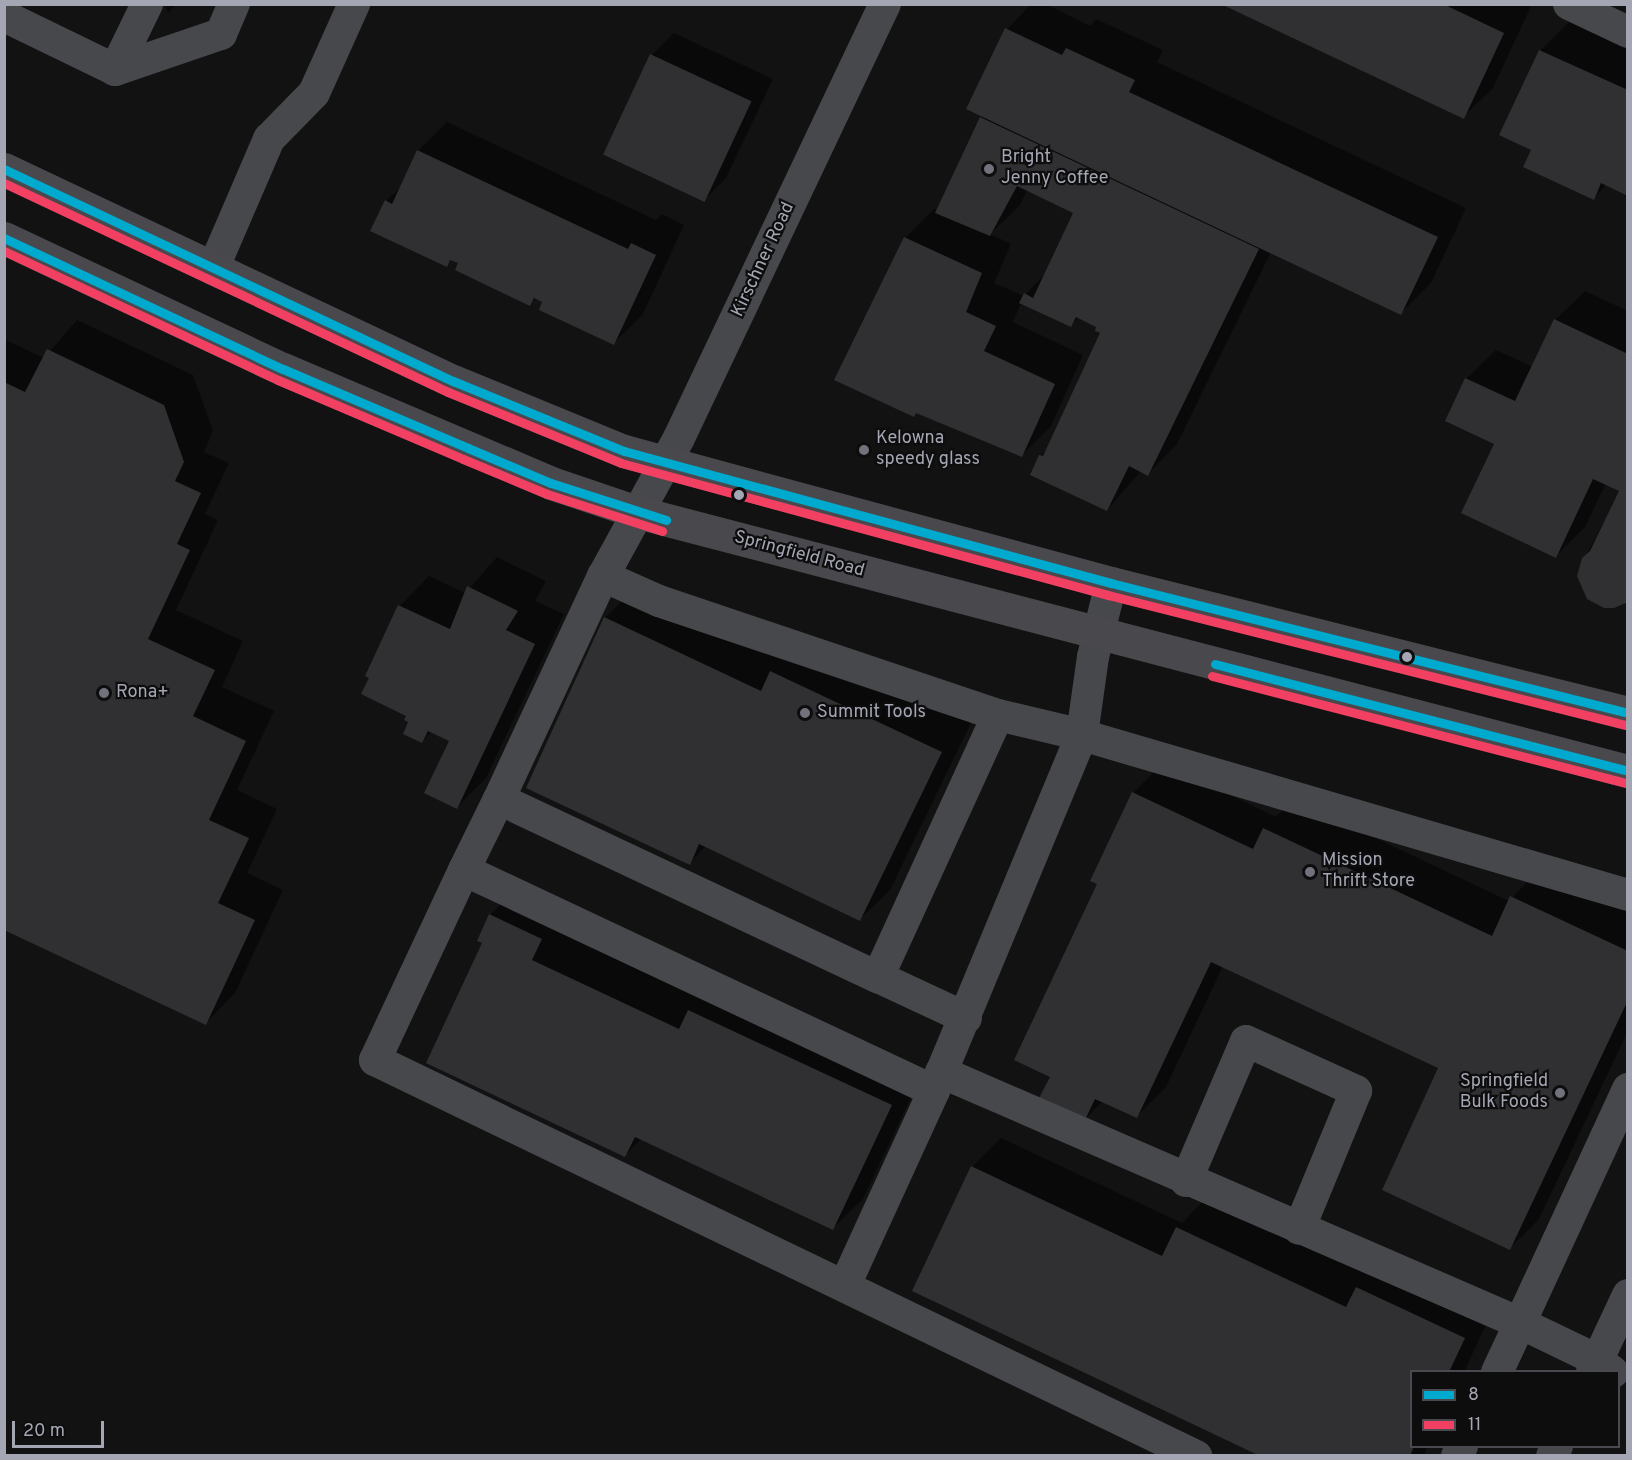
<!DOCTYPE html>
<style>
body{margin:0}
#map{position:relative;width:1632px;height:1460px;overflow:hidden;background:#121212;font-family:Overpass,sans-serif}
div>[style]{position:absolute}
.shadow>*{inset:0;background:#0007}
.building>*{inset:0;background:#303032;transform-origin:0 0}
.minor>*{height:32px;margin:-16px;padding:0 16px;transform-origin:16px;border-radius:16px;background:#47484b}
.major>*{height:33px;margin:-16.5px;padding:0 16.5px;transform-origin:16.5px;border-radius:16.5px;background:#49494d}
.bus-1>*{height:9px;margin:-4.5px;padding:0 4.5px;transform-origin:4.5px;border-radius:4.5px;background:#00a9ce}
.bus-2>*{height:9px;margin:-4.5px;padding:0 4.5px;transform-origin:4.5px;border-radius:4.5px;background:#f24062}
.dots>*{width:16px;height:16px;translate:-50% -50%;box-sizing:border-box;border:3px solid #0d0d0e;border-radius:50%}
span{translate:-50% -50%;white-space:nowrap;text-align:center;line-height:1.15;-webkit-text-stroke:4.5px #0d0d0e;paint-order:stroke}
.poi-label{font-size:18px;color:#a4a6b3}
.left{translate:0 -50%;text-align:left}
.right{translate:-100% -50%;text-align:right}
.street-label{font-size:18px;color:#a4a6b3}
.frame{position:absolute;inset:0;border:6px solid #a4a6b3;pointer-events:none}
.legend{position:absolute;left:1410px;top:1370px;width:210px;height:78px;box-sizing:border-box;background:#0d0d0e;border:2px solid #494a50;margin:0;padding:8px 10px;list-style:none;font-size:18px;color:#a4a6b3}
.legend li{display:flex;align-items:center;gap:12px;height:30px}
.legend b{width:30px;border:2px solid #494a50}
.scale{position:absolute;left:12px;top:1421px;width:92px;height:27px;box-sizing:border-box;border:3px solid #a4a6b3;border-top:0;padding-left:8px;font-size:18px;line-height:21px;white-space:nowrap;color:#a4a6b3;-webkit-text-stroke:4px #0d0d0e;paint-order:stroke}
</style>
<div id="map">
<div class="shadow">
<i style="clip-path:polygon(165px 4px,176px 4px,168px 13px)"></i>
<i style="clip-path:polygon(evenodd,1031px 4px,1046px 4px,1090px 26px,1096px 19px,1163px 50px,1157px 62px,1466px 208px,1431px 283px,1401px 313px,1271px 252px,1177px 444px,1148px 474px,1141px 471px,1107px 510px,1041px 456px,1048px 448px,1102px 333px,1098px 326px,1079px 317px,1070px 326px,1021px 303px,1013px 322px,1083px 355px,1051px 426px,1021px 456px,905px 238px,934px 209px,938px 210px,982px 115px,1007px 29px,1031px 4px,1027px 190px,1075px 213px,1046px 273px,1024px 296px,994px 283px,1011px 244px,990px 234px,1020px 205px,1027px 190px)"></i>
<i style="clip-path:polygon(1224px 4px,1532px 4px,1493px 88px,1463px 117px)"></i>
<i style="clip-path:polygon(1570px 21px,1628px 48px,1628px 194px,1607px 184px,1594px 198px,1533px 149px,1501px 135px,1541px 50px)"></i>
<i style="clip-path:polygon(674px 33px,773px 79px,726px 178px,703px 201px,652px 55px)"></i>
<i style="clip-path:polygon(447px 122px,656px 220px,662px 214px,684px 225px,643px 314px,613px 344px,544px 301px,536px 298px,530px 304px,452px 259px,446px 265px,386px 201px,402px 186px,418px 151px)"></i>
<i style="clip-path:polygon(1585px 291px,1628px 311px,1628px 596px,1588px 598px,1579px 581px,1580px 567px,1621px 490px,1606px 483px,1585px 527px,1556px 556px,1466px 379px,1496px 350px,1533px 367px,1555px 320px)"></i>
<i style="clip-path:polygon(77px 320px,193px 375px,213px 431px,204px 452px,229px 463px,205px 514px,218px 520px,176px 610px,243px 641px,222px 687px,274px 711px,237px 790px,277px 809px,247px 873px,283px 890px,235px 993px,206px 1023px,4px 928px,4px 339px,44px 358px)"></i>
<i style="clip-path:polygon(497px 557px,546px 581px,535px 601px,564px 614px,486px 778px,457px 807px,451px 740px,432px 731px,422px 742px,408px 715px,367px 675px,400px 606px,429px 576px,465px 593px)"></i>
<i style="clip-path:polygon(634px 589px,801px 643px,971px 723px,890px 890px,860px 919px,706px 846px,689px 863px,605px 618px)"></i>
<i style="clip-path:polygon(1163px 763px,1276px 817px,1293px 799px,1509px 901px,1541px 867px,1628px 908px,1628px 1031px,1539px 1219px,1510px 1248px,1440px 1068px,1223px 966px,1166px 1087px,1136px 1117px,1103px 1101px,1084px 1120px,1052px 1076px,1099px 884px,1133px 793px)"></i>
<i style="clip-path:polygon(520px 886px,921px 1076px,863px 1199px,833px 1228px,642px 1138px,625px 1155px,484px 943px,490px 915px)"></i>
<i style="clip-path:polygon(1001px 1138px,1182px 1223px,1206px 1198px,1369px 1275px,1387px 1258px,1493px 1309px,1464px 1372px,1412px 1372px,1412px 1446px,1428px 1446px,1424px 1456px,1264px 1456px,972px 1167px)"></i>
</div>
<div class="building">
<i style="clip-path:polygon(1221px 4px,1443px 4px,1504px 33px,1464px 119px)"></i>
<i style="clip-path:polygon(1005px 28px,1062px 55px,1066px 48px,1135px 80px,1129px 92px,1438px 237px,1401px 315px,966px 109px)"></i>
<i style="clip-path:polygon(1539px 50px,1628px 90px,1628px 196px,1601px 183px,1594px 200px,1523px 167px,1531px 150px,1499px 135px)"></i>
<i style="left:650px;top:54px;width:112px;height:111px;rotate:25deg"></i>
<i style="clip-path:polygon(980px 117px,1259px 249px,1148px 476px,1129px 466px,1107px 511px,1030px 475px,1039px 455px,1043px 456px,1100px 333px,1095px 331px,1096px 327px,1076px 317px,1071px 327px,1019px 303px,1024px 293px,1033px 298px,1073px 213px,1017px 186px,990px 236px,935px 213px)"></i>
<i style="clip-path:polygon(417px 150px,628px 249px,631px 243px,656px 255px,614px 345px,539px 310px,542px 302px,534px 298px,530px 306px,455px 270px,458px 263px,450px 260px,447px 267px,370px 231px,385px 200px,392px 204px)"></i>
<i style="clip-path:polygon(904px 237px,982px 273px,966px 312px,996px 326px,984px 351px,1055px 384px,1022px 457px,916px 413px,914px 417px,834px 380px)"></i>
<i style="clip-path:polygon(1554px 319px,1628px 354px,1628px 602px,1614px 608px,1604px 608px,1587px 599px,1577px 576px,1582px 558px,1590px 551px,1619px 491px,1593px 479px,1556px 558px,1461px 513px,1494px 444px,1445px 421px,1465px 378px,1515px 401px)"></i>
<i style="clip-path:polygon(47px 349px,164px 405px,184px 462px,175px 481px,201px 493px,177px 544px,190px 550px,148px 639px,215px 670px,193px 716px,246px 741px,209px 820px,249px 838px,218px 903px,255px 920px,206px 1025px,4px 930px,4px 382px,25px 392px)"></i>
<i style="clip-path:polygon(467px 586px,518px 611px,506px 630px,535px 644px,457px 809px,424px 793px,449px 741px,428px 731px,422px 743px,403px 734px,408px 722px,404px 720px,406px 716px,361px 694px,369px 678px,365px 676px,398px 605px,450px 629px)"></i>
<i style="clip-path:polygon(604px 617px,761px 691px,770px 671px,942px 752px,860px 921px,699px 844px,690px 865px,526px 788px)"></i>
<i style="clip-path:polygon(1132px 792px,1253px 849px,1263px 828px,1492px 936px,1510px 896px,1628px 951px,1628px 1000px,1510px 1250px,1382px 1190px,1438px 1068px,1211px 962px,1137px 1118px,1095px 1099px,1084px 1122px,1038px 1100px,1050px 1077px,1014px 1060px,1097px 884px,1090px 881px)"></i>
<i style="clip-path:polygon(489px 914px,542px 939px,532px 960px,679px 1029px,688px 1010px,892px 1105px,833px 1230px,635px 1137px,625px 1157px,426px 1063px,482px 943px,477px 941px)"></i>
<i style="clip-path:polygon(971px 1166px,1162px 1256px,1176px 1227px,1346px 1307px,1356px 1287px,1465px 1338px,1449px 1372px,1412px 1372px,1414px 1446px,1410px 1456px,1260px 1456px,912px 1291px)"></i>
</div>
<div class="minor">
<i style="left:885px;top:4px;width:480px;rotate:115.4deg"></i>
<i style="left:679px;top:438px;width:158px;rotate:118.8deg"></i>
<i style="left:603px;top:576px;width:61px;rotate:24.1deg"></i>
<i style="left:659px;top:601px;width:358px;rotate:18.6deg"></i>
<i style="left:998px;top:715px;width:86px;rotate:13.4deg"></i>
<i style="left:1082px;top:735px;width:569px;rotate:16.33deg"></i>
<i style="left:1569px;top:4px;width:65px;rotate:25.4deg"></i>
<i style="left:4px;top:16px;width:123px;rotate:25.9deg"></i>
<i style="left:115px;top:70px;width:112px;rotate:-18.8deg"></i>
<i style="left:221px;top:34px;width:33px;rotate:-67deg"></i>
<i style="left:115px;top:70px;width:73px;rotate:-64.1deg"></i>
<i style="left:213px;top:269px;width:142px;rotate:-66.7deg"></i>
<i style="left:269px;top:139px;width:64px;rotate:-45.6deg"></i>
<i style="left:314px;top:93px;width:98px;rotate:-65.8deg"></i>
<i style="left:603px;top:576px;width:246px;rotate:115deg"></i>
<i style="left:499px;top:799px;width:419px;rotate:25.2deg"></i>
<i style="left:464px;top:870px;width:79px;rotate:-63.8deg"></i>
<i style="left:966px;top:1018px;width:97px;rotate:-155deg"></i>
<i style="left:878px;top:977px;width:288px;rotate:-65.4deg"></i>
<i style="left:941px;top:1072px;width:631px;rotate:23.44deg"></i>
<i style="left:1520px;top:1323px;width:54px;rotate:115.1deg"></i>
<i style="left:934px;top:1090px;width:385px;rotate:-67.4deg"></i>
<i style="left:1082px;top:735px;width:79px;rotate:-82deg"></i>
<i style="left:1093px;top:657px;width:76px;rotate:-76.3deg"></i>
<i style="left:1186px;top:1181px;width:152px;rotate:-66.8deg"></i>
<i style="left:1246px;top:1041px;width:121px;rotate:24.4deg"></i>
<i style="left:1356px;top:1091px;width:149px;rotate:112.4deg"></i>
<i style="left:845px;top:1285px;width:213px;rotate:-65.4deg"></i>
<i style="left:934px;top:1091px;width:519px;rotate:-154.82deg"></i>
<i style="left:464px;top:870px;width:210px;rotate:115.1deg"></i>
<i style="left:375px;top:1060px;width:912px;rotate:25.75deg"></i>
<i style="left:1592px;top:1372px;width:85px;rotate:-64.9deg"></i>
<i style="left:1613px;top:1372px;width:20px;rotate:-143deg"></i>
<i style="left:1597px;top:1360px;width:85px;rotate:-154.3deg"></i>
<i style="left:1520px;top:1323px;width:258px;rotate:-65.2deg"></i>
<i style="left:1457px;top:1456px;width:11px;rotate:-63deg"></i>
<i style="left:1552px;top:1456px;width:11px;rotate:-63deg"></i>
</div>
<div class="major">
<i style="left:4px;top:169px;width:497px;rotate:25.3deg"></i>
<i style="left:453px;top:381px;width:185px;rotate:22.3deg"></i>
<i style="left:624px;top:451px;width:505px;rotate:15.17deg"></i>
<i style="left:1111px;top:583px;width:533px;rotate:14.11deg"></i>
<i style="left:4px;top:238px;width:308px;rotate:25.2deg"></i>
<i style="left:283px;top:369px;width:291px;rotate:23deg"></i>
<i style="left:551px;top:483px;width:91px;rotate:18.6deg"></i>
<i style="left:637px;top:512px;width:1024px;rotate:14.65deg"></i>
</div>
<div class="bus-1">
<i style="left:4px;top:169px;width:497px;rotate:25.3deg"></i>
<i style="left:453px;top:381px;width:185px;rotate:22.3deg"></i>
<i style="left:624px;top:451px;width:505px;rotate:15.17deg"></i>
<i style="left:1111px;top:583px;width:533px;rotate:14.11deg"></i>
<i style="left:4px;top:238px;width:308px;rotate:25.2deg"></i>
<i style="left:283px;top:369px;width:201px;rotate:23.1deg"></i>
<i style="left:468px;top:448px;width:90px;rotate:22.9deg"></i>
<i style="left:551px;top:483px;width:121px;rotate:17.8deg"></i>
<i style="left:1215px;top:664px;width:427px;rotate:14.5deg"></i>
</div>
<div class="bus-2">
<i style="left:4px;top:183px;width:491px;rotate:25.2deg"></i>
<i style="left:448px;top:392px;width:187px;rotate:22.3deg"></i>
<i style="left:621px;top:463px;width:505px;rotate:15.17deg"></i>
<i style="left:1108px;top:595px;width:533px;rotate:14.11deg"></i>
<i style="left:4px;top:251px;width:303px;rotate:25.2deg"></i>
<i style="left:278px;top:380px;width:201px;rotate:23.1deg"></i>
<i style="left:463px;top:459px;width:91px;rotate:22.6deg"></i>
<i style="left:547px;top:494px;width:121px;rotate:17.8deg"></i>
<i style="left:1212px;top:676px;width:427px;rotate:14.5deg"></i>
</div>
<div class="dots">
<i style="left:989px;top:169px;background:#71727b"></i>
<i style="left:864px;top:450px;background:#71727b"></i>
<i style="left:739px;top:495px;background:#a4a6b3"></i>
<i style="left:1407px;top:657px;background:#a4a6b3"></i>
<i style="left:104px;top:693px;background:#71727b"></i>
<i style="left:805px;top:713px;background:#71727b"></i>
<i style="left:1310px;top:872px;background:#71727b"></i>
<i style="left:1560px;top:1093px;background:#71727b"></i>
</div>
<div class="poi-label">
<span class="left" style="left:1001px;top:169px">Bright<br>Jenny Coffee</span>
<span class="left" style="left:876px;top:450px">Kelowna<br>speedy glass</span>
<span class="left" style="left:116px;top:693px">Rona+</span>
<span class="left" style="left:817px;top:713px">Summit Tools</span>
<span class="left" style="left:1322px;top:872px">Mission<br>Thrift Store</span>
<span class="right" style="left:1548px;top:1093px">Springfield<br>Bulk Foods</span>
</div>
<div class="street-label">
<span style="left:764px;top:260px;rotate:-65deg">Kirschner Road</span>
<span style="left:799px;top:555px;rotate:15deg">Springfield Road</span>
</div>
<div class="frame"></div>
<ul class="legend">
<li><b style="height:8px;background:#00a9ce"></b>8</li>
<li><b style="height:8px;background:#f24062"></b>11</li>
</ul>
<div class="scale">20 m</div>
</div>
